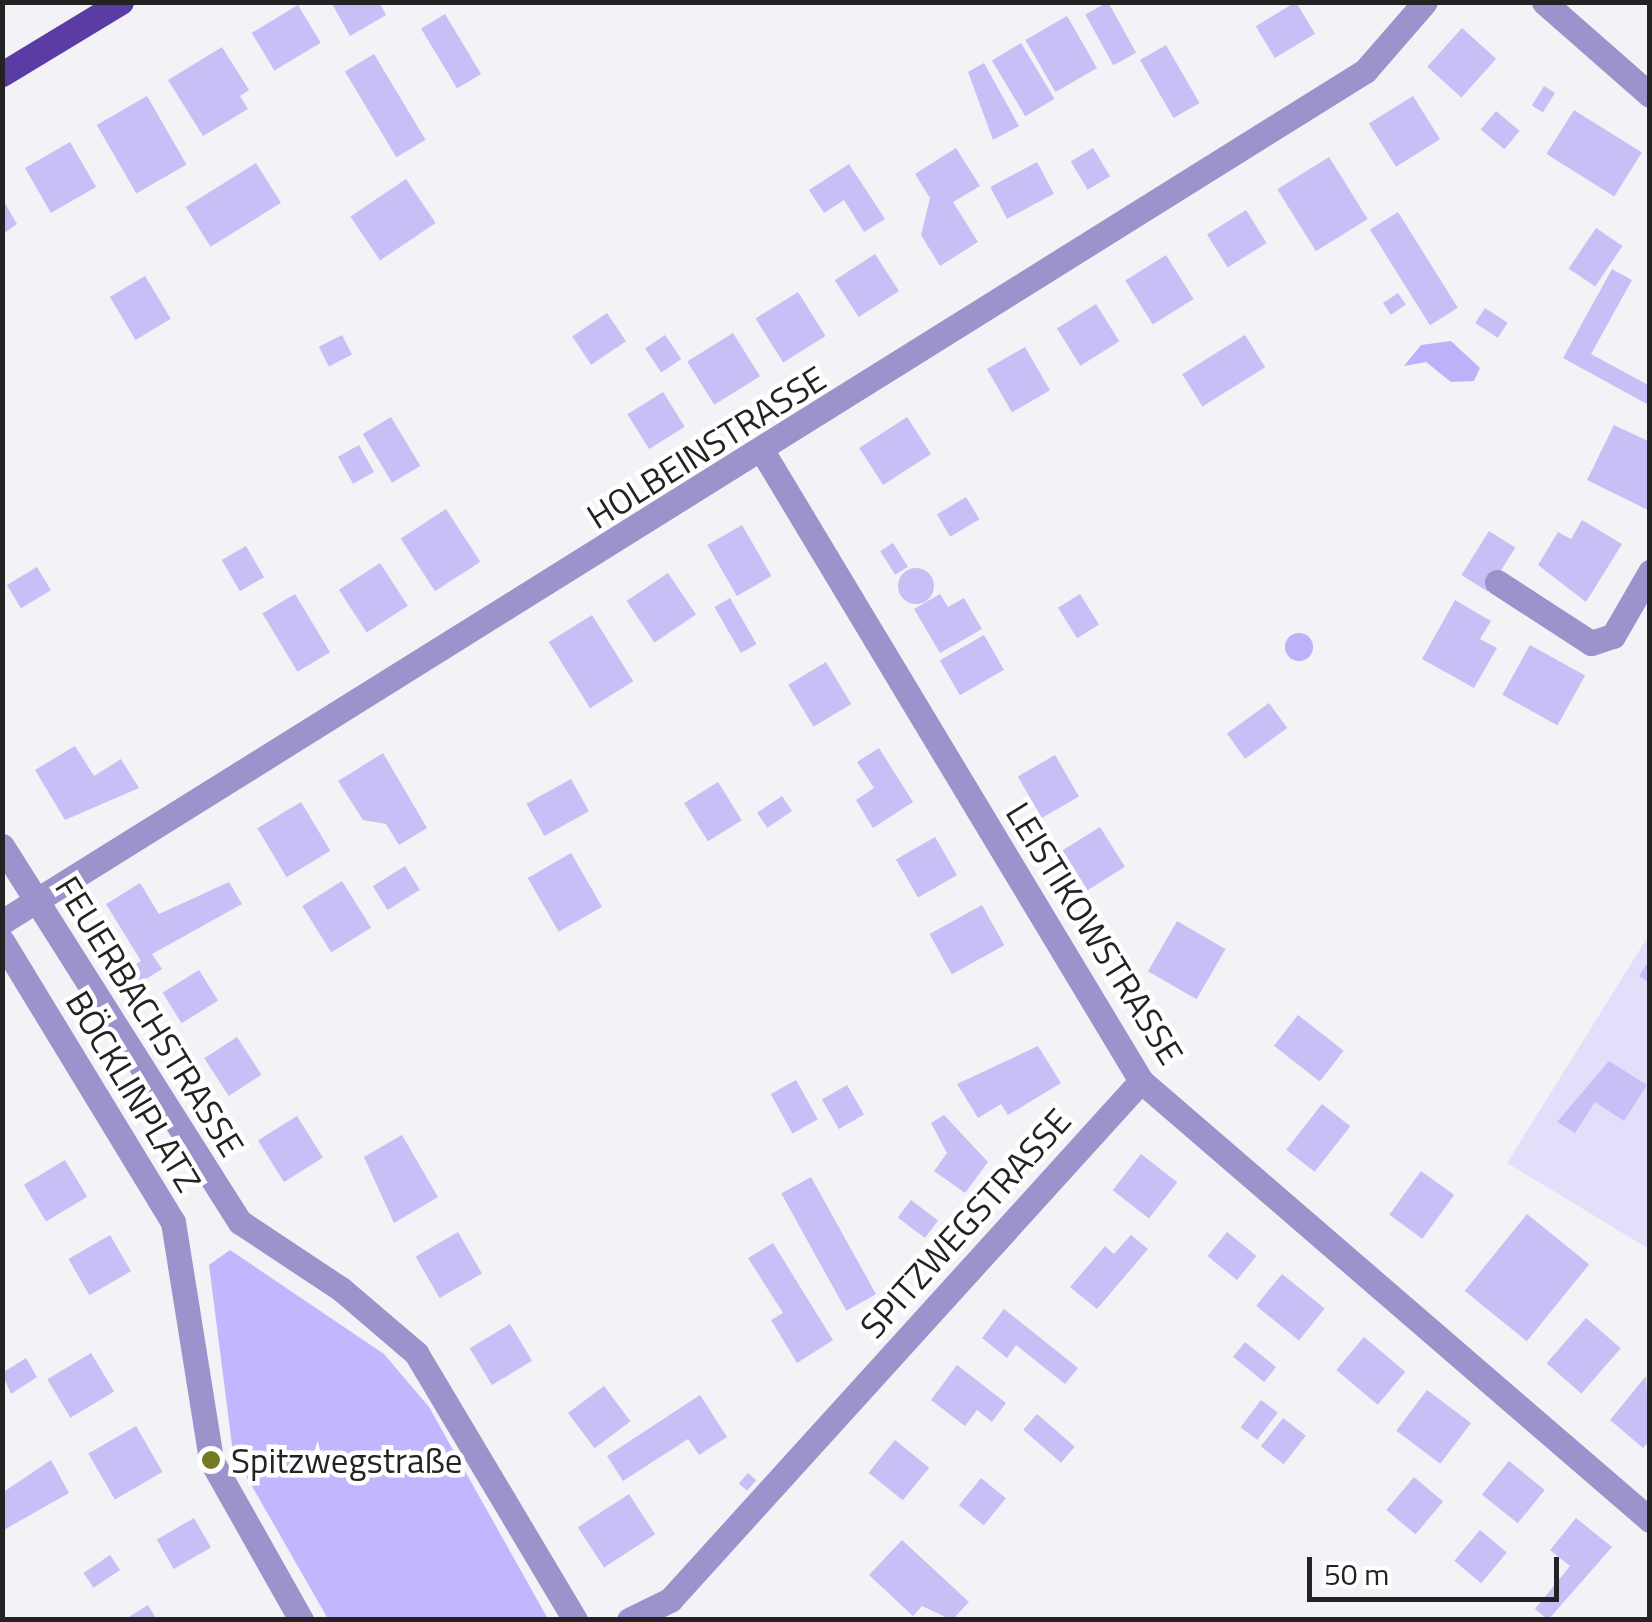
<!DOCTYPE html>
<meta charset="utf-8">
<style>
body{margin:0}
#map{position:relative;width:1652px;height:1622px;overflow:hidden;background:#f3f2f6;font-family:"Titillium Web",sans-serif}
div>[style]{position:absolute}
.green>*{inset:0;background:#e3dffb}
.forest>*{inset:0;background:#c2b6ff}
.water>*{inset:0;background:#beb1fa}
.round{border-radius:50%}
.building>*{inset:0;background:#c8bff6;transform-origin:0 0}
.minor>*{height:25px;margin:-12.5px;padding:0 12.5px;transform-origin:12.5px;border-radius:12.5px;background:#9c92cc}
.major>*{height:25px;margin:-12.5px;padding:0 12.5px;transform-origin:12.5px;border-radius:12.5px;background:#5a3ca4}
.dots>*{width:28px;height:28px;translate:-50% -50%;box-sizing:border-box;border:5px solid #fff;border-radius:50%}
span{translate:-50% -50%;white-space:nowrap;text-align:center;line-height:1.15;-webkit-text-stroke:9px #fff;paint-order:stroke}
.street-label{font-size:35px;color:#232324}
.poi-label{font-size:35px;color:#232324}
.left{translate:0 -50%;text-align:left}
.frame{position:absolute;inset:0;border:5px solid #232324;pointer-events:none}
.scale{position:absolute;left:1307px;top:1557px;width:252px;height:45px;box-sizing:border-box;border:5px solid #232324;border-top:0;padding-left:12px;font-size:30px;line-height:35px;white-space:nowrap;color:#232324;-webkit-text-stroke:8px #fff;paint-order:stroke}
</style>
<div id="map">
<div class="green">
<i style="clip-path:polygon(1649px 935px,1649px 1249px,1507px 1163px)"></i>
</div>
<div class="forest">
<i style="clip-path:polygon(230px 1250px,384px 1354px,429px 1407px,548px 1619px,328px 1619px,233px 1453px,209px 1265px)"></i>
</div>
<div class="water">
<i style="clip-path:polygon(1451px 341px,1480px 368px,1474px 381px,1451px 382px,1426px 362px,1404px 366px,1421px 345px)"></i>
<i class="round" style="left:1285px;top:633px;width:28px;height:28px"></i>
</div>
<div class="building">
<i style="clip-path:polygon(331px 2px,379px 2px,386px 15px,350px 36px)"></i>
<i style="left:1108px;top:2px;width:58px;height:26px;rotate:61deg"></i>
<i style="left:1296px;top:2px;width:37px;height:47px;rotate:59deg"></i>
<i style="left:298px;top:5px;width:44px;height:54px;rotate:59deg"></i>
<i style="left:445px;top:14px;width:70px;height:28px;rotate:59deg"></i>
<i style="left:1067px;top:16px;width:60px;height:48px;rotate:60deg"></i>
<i style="left:1462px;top:28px;width:46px;height:52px;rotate:42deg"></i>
<i style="left:1021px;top:43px;width:65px;height:34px;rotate:59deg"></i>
<i style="left:1166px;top:45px;width:67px;height:30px;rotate:60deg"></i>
<i style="clip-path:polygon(222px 47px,249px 90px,240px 96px,248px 109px,203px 136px,168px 80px)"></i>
<i style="left:374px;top:54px;width:100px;height:34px;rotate:59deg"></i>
<i style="clip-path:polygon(984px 63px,1019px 126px,993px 140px,968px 72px)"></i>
<i style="left:1544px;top:86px;width:13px;height:23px;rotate:32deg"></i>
<i style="left:147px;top:96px;width:79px;height:58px;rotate:60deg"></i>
<i style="left:1413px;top:96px;width:51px;height:52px;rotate:58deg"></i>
<i style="left:1574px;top:110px;width:80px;height:52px;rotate:32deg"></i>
<i style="left:1496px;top:111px;width:31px;height:24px;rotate:40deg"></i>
<i style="left:70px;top:142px;width:52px;height:52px;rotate:60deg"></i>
<i style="clip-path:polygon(956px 148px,980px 186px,953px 202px,978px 242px,940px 266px,921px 235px,930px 198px,915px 174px)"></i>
<i style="left:1093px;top:148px;width:33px;height:26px;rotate:59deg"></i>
<i style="left:1329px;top:157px;width:73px;height:61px;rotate:58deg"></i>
<i style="left:1037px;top:162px;width:36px;height:53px;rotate:62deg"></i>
<i style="left:256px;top:163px;width:47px;height:83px;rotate:58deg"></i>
<i style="clip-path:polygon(849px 164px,885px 219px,864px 232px,844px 200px,824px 213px,809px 190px)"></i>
<i style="left:406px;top:179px;width:53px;height:67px;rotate:56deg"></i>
<i style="clip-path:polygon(3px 200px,17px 224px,3px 234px)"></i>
<i style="left:1246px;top:210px;width:39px;height:46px;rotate:58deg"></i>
<i style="left:1398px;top:212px;width:113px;height:33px;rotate:58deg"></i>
<i style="left:1596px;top:228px;width:32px;height:49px;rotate:34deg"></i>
<i style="left:875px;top:254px;width:44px;height:48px;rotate:57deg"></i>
<i style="left:1166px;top:255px;width:52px;height:48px;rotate:58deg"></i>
<i style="clip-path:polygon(1612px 269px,1632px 280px,1591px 354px,1650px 386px,1647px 404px,1563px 358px)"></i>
<i style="left:145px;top:276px;width:50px;height:41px;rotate:59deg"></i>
<i style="left:798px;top:292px;width:52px;height:50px;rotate:58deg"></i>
<i style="left:1398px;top:293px;width:14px;height:18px;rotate:56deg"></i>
<i style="left:1096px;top:304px;width:44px;height:46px;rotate:58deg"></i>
<i style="left:1485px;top:308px;width:27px;height:18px;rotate:33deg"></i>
<i style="left:607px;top:313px;width:34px;height:42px;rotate:56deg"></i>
<i style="left:733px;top:333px;width:51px;height:54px;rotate:58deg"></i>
<i style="left:342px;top:335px;width:22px;height:26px;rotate:63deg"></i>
<i style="left:665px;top:335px;width:29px;height:24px;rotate:56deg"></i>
<i style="left:1245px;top:335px;width:38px;height:74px;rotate:58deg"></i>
<i style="left:1025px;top:347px;width:50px;height:44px;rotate:60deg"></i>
<i style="left:663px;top:392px;width:41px;height:42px;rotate:58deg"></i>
<i style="left:391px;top:417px;width:57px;height:33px;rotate:59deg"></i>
<i style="left:907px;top:417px;width:44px;height:57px;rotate:57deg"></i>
<i style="clip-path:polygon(1614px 425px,1650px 442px,1650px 511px,1587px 480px)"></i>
<i style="left:359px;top:445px;width:31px;height:24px;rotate:61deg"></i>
<i style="left:966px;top:497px;width:26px;height:34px;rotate:59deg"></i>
<i style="left:446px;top:509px;width:63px;height:54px;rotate:57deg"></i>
<i style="clip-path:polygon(1582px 520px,1622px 544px,1586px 602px,1538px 565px,1558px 532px,1571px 539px)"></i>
<i style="left:742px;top:525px;width:59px;height:40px;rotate:60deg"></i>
<i style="left:1489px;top:531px;width:31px;height:52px;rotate:32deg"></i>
<i style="left:893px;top:543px;width:28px;height:15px;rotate:58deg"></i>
<i style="left:246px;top:546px;width:36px;height:28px;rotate:60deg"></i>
<i style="left:380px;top:563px;width:51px;height:49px;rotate:57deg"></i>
<i style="left:37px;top:567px;width:27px;height:35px;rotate:59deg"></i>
<i class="round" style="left:898px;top:568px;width:36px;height:36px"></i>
<i style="left:668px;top:573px;width:50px;height:50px;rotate:56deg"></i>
<i style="left:295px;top:594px;width:68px;height:38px;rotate:59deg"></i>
<i style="clip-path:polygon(940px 594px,948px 607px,964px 598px,982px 629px,940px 653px,914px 609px)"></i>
<i style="left:1080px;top:594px;width:36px;height:26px;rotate:58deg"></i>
<i style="left:730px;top:598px;width:53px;height:18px;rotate:60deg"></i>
<i style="clip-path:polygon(1455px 600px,1491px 621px,1480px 639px,1497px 648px,1474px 688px,1422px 659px)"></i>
<i style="left:592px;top:615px;width:78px;height:51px;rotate:58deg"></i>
<i style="left:984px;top:635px;width:40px;height:51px;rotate:60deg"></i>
<i style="left:1530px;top:645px;width:63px;height:57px;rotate:29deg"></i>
<i style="left:826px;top:662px;width:49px;height:44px;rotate:59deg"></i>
<i style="left:1269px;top:703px;width:31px;height:52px;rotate:54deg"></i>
<i style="clip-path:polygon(75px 746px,94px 776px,121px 759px,139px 788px,65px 820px,35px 770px)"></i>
<i style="clip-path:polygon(879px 748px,913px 802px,873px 828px,856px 800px,874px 788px,857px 762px)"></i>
<i style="clip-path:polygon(383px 753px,427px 828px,399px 845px,386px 824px,363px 820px,338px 781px)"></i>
<i style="left:1055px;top:755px;width:48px;height:43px;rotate:60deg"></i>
<i style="left:571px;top:779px;width:37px;height:51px;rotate:61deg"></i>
<i style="left:718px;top:782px;width:45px;height:40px;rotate:58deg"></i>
<i style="left:782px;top:796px;width:18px;height:30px;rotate:56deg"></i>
<i style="left:301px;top:802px;width:57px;height:51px;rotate:59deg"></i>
<i style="left:1100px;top:827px;width:47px;height:44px;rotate:58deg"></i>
<i style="left:935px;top:837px;width:44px;height:45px;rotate:60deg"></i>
<i style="left:571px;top:853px;width:62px;height:50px;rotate:60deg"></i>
<i style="left:405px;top:866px;width:28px;height:38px;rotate:58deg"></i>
<i style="left:342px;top:881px;width:55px;height:47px;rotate:58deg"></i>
<i style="clip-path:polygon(229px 882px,242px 904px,152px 954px,162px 969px,133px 987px,123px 972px,141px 961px,106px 904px,140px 883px,159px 914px)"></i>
<i style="left:982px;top:905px;width:46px;height:60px;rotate:61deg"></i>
<i style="left:1177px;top:921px;width:56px;height:58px;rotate:30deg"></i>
<i style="clip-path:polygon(1650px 959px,1650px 983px,1639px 976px)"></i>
<i style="left:199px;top:970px;width:36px;height:43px;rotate:58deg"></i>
<i style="left:1298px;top:1015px;width:58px;height:39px;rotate:38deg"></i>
<i style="left:237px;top:1037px;width:45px;height:39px;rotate:57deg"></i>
<i style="clip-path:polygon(1038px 1046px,1061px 1083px,1008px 1115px,1001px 1104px,978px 1118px,957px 1084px)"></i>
<i style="clip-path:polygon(1609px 1061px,1647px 1085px,1624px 1121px,1595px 1102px,1575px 1133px,1557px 1122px)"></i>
<i style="left:796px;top:1080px;width:45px;height:29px;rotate:61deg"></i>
<i style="left:847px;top:1085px;width:34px;height:29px;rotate:60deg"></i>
<i style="left:1322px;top:1104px;width:36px;height:58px;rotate:38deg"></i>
<i style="clip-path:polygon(944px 1115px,988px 1162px,965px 1193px,934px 1171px,947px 1153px,931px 1123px)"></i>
<i style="left:297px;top:1116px;width:49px;height:46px;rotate:58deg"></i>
<i style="clip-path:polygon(402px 1135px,438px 1197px,394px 1223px,364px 1157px)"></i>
<i style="left:1141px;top:1154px;width:46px;height:46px;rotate:38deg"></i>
<i style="left:65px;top:1160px;width:43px;height:48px;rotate:59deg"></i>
<i style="left:1421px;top:1171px;width:41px;height:54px;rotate:36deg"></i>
<i style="left:811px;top:1177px;width:134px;height:34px;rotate:61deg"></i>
<i style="left:911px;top:1200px;width:34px;height:22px;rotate:37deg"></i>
<i style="left:1527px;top:1214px;width:80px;height:99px;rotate:39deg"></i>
<i style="left:458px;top:1232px;width:48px;height:49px;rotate:60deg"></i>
<i style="left:1227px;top:1232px;width:38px;height:31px;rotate:39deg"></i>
<i style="left:110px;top:1235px;width:42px;height:48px;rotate:60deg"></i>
<i style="clip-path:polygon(1131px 1235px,1148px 1249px,1097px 1309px,1070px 1287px,1105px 1246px,1114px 1254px)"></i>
<i style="clip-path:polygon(773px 1243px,833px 1340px,797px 1363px,771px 1320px,783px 1313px,748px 1258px)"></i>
<i style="left:1282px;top:1274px;width:55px;height:41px;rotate:39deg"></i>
<i style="clip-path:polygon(1004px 1309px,1078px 1368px,1065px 1384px,1016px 1345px,1007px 1358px,982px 1338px)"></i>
<i style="left:1586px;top:1318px;width:46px;height:60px;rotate:41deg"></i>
<i style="left:510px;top:1324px;width:43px;height:47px;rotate:59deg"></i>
<i style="left:1364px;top:1337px;width:54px;height:43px;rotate:40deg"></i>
<i style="left:1245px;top:1342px;width:40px;height:19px;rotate:39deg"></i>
<i style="left:91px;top:1353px;width:45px;height:51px;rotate:59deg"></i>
<i style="clip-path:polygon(26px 1358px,37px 1377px,11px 1394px,2px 1373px)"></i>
<i style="clip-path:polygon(957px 1365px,1006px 1403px,992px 1422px,977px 1410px,965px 1426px,931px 1400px)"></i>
<i style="clip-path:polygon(1646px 1376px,1650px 1440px,1643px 1448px,1610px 1420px)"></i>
<i style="left:604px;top:1386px;width:44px;height:45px;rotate:53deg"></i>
<i style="left:1427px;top:1390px;width:55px;height:51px;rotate:37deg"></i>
<i style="clip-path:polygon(700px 1395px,727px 1437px,699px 1455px,688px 1439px,623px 1481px,607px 1456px)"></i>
<i style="left:1261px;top:1400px;width:21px;height:34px;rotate:37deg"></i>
<i style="left:1037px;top:1414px;width:50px;height:21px;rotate:41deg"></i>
<i style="left:1283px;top:1418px;width:29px;height:36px;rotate:38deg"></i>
<i style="left:136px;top:1426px;width:53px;height:55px;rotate:60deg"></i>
<i style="left:895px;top:1440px;width:44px;height:42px;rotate:39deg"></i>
<i style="clip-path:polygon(51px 1460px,69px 1493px,2px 1531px,2px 1493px)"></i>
<i style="left:1509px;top:1461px;width:46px;height:43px;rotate:39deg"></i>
<i style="left:748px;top:1473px;width:11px;height:14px;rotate:41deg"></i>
<i style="left:1414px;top:1477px;width:38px;height:43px;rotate:40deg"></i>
<i style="left:981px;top:1478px;width:32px;height:35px;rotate:39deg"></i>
<i style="left:629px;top:1494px;width:48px;height:61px;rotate:57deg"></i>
<i style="left:194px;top:1518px;width:34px;height:43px;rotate:60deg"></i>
<i style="clip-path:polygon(1576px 1518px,1612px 1547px,1548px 1620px,1535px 1609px,1570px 1566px,1550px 1550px)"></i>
<i style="left:1480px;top:1530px;width:35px;height:40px;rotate:40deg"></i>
<i style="clip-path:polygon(902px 1540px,969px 1602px,952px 1620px,922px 1606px,913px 1616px,869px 1575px)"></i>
<i style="left:110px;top:1555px;width:18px;height:32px;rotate:56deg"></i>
<i style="clip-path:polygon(148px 1605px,157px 1620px,124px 1620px)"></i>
</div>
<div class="minor">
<i style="left:1544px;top:2px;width:141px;rotate:41.3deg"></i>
<i style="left:764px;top:454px;width:732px;rotate:58.98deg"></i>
<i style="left:1141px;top:1081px;width:672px;rotate:40.78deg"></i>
<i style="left:1497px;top:582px;width:112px;rotate:33deg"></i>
<i style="left:1591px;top:643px;width:23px;rotate:-18deg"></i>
<i style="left:1613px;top:636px;width:74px;rotate:-60deg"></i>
<i style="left:2px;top:846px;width:445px;rotate:57.7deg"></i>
<i style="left:240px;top:1222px;width:121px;rotate:33.6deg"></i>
<i style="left:341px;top:1289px;width:99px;rotate:40.5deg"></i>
<i style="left:416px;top:1353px;width:311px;rotate:59.2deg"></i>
<i style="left:2px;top:922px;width:1607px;rotate:-31.98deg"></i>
<i style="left:1365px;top:71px;width:91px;rotate:-49deg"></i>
<i style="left:2px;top:941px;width:329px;rotate:58.7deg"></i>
<i style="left:173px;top:1222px;width:241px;rotate:80.9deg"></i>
<i style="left:211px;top:1460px;width:184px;rotate:60.6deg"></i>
<i style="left:629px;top:1620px;width:46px;rotate:-26deg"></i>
<i style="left:670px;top:1600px;width:701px;rotate:-47.78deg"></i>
</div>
<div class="major">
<i style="left:2px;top:74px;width:139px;rotate:-31.2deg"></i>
</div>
<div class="dots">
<i style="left:211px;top:1460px;background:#757921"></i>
</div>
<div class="street-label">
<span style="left:706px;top:447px;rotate:-32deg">HOLBEINSTRASSE</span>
<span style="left:1095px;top:933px;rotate:58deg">LEISTIKOWSTRASSE</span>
<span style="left:150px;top:1016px;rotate:58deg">FEUERBACHSTRASSE</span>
<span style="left:134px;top:1091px;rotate:59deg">BÖCKLINPLATZ</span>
<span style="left:965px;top:1223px;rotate:-48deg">SPITZWEGSTRASSE</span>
</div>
<div class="poi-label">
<span class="left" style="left:231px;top:1460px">Spitzwegstraße</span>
</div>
<div class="frame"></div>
<div class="scale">50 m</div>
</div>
